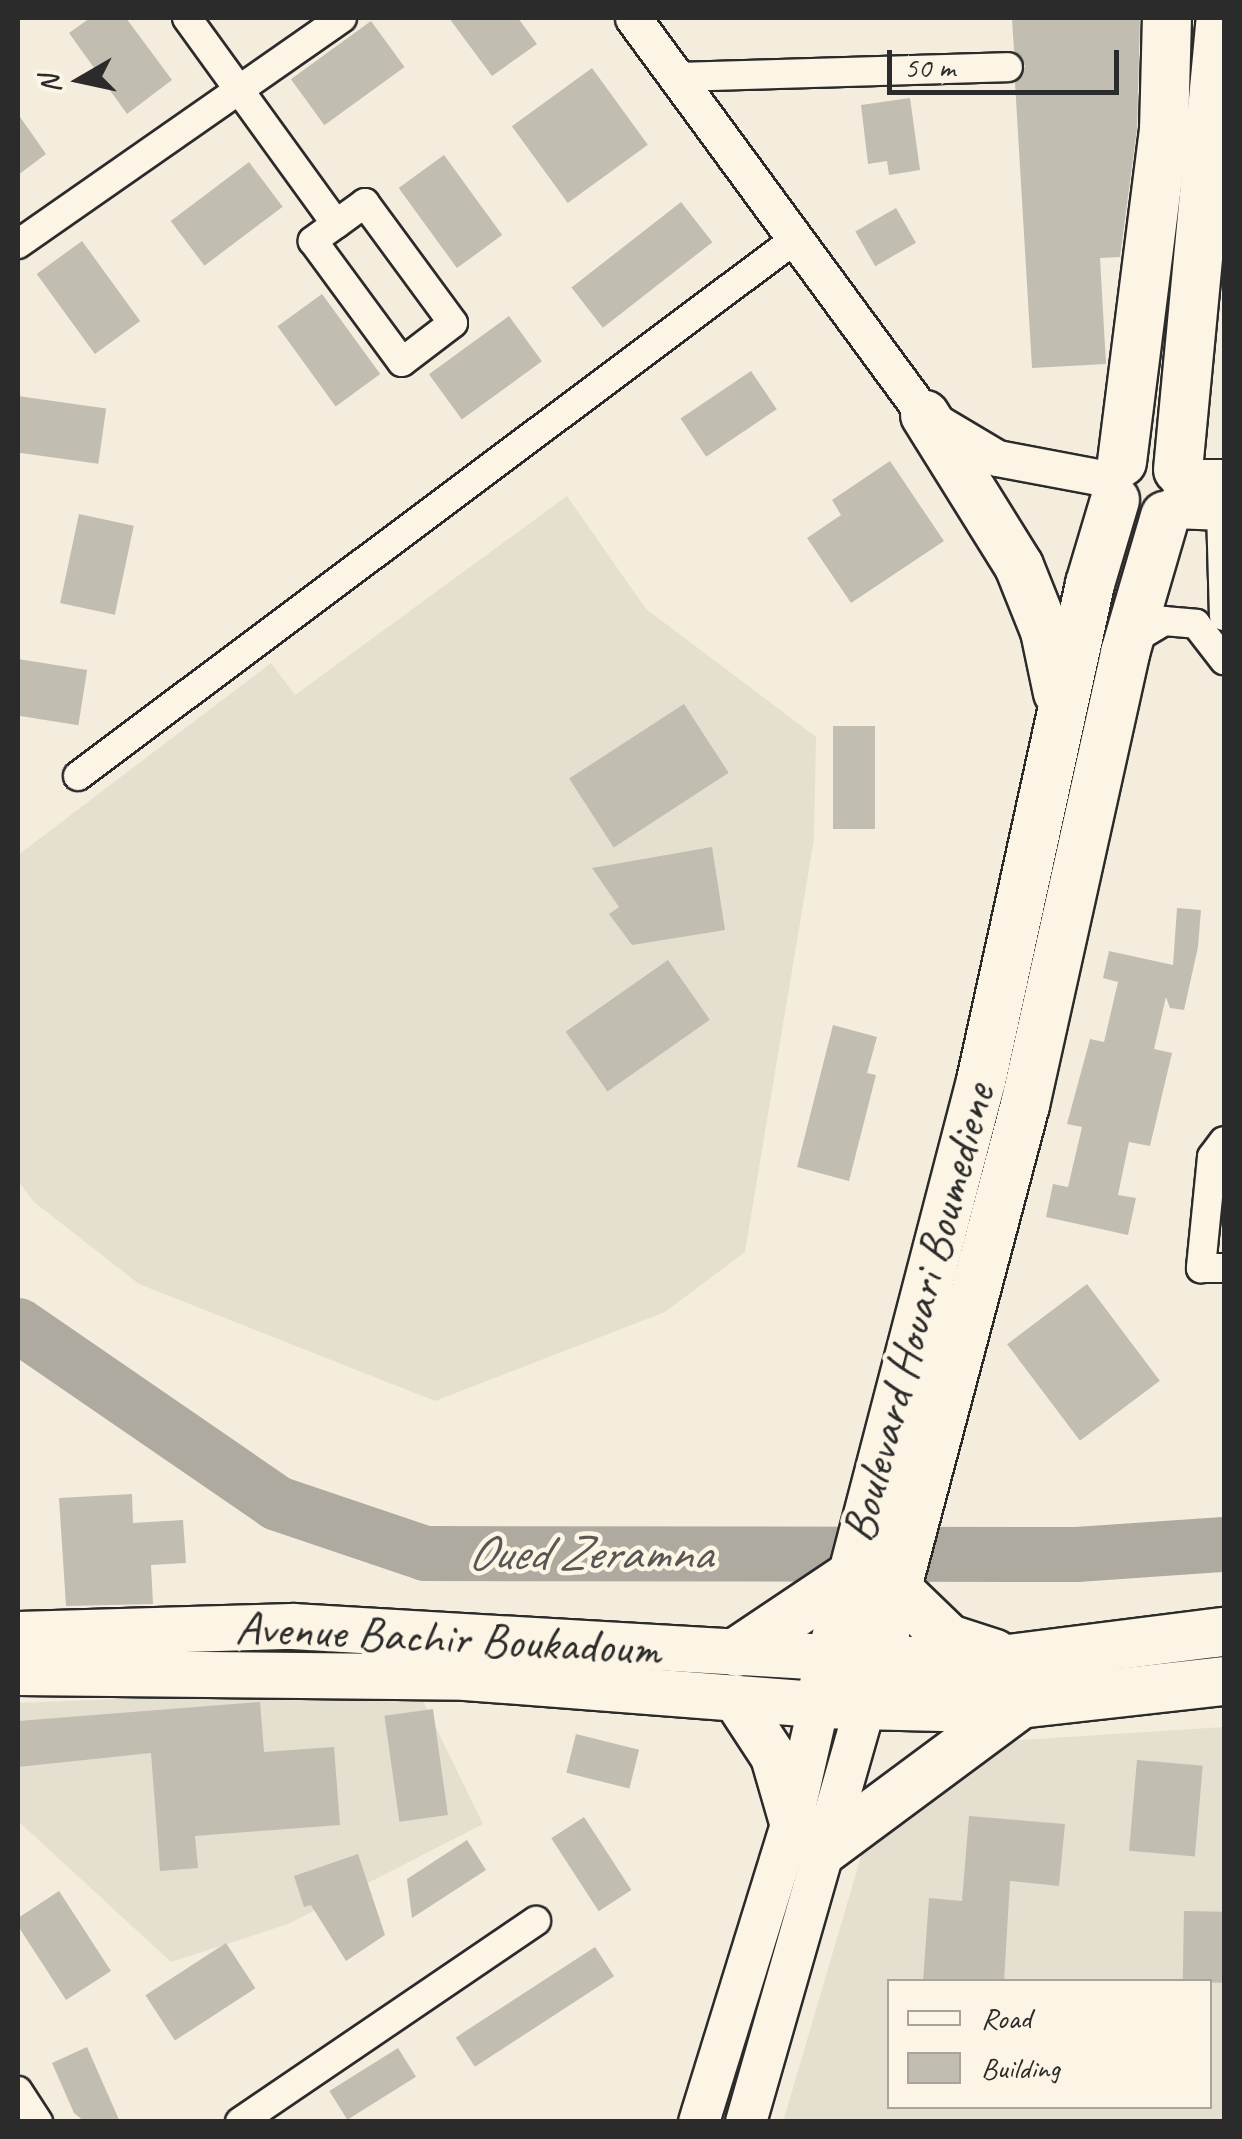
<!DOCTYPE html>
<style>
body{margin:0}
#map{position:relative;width:1242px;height:2139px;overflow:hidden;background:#f4edde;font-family:Caveat,sans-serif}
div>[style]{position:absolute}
.built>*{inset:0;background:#e5dfd0}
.river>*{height:55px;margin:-27.5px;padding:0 27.5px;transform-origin:27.5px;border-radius:27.5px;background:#afaaa0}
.building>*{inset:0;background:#c2bdb1;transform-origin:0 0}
.roads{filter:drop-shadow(2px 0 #2b2b2b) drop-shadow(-2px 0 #2b2b2b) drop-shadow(0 2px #2b2b2b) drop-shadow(0 -2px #2b2b2b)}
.minor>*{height:28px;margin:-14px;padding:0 14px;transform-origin:14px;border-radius:14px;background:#fcf5e5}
.tertiary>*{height:35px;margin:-17.5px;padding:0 17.5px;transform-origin:17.5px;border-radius:17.5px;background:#fcf5e5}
.secondary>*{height:40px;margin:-20px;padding:0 20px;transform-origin:20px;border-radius:20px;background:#fcf5e5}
.primary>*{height:45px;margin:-22.5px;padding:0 22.5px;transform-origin:22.5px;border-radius:22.5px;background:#fcf5e5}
.trunk>*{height:48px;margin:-24px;padding:0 24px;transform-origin:24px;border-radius:24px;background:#fcf5e5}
span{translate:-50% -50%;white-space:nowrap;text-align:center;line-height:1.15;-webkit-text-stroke:9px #fcf5e5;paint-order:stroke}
.street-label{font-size:48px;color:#2b2b2b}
.water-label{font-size:50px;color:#595754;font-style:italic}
.frame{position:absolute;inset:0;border:20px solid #2b2b2b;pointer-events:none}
.legend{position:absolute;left:887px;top:1979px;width:325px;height:130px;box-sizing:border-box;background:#fcf5e5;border:2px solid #a8a49b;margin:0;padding:12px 18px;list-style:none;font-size:30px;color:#2b2b2b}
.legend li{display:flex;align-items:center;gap:20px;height:50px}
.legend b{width:50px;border:2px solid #a8a49b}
.north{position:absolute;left:30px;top:30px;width:100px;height:100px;-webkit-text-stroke:8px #fcf5e5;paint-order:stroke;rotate:261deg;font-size:28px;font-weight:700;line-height:40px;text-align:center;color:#2b2b2b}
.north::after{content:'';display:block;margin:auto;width:35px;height:45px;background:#2b2b2b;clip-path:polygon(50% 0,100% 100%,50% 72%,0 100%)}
.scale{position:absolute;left:887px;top:50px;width:232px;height:45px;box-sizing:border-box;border:5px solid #2b2b2b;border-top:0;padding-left:12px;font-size:30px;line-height:35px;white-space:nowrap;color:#2b2b2b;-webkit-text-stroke:8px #fcf5e5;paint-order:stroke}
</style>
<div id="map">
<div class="built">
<i style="clip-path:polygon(567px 496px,646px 609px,816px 737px,814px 839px,745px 1252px,665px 1312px,435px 1401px,139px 1284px,34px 1202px,18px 1181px,18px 855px,271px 663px,295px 695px)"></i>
<i style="clip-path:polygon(285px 1692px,421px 1697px,483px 1824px,288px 1924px,171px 1962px,18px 1821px,18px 1703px)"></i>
<i style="clip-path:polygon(evenodd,1224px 1727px,1224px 2121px,783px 2122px,862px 1853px,988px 1742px,1224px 1727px,890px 1982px,1210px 1982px,1210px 2106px,890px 2106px,890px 1982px)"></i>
</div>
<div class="river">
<i style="left:18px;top:1325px;width:314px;rotate:34.5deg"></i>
<i style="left:277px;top:1503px;width:156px;rotate:18.7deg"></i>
<i style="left:425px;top:1553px;width:651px;rotate:0.09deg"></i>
<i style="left:1076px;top:1554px;width:148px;rotate:-3.9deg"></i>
</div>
<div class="building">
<i style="clip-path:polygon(90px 18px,126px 18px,172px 80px,127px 114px,69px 33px)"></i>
<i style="clip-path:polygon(449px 18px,518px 18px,537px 44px,492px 76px)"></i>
<i style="clip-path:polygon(1012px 18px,1140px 18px,1137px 129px,1120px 257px,1100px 258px,1106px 364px,1032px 368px,1015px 83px,1025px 66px,1014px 51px)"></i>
<i style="left:371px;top:21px;width:57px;height:99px;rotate:54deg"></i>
<i style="left:592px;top:68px;width:95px;height:99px;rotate:54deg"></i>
<i style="clip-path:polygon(910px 98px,920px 170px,889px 175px,887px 161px,868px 164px,861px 105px)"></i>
<i style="clip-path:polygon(18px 114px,46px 154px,18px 175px)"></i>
<i style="left:444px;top:155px;width:99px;height:56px;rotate:54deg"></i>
<i style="left:249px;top:162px;width:56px;height:98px;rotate:53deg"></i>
<i style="left:681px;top:202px;width:51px;height:139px;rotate:52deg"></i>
<i style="left:896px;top:208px;width:40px;height:47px;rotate:60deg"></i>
<i style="left:82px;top:241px;width:99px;height:56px;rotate:54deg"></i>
<i style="left:322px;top:294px;width:99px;height:55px;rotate:54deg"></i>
<i style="left:509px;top:316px;width:56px;height:99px;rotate:54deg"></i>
<i style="left:751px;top:371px;width:46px;height:85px;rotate:56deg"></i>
<i style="left:18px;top:396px;width:89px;height:56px;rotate:8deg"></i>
<i style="clip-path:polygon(890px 461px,944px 541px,851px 603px,807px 538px,841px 515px,832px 500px)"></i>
<i style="left:79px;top:514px;width:56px;height:91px;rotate:12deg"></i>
<i style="left:18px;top:659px;width:70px;height:56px;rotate:9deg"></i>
<i style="left:684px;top:704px;width:82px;height:137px;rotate:57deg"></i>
<i style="left:833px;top:726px;width:42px;height:103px"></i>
<i style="clip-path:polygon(712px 847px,725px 930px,632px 945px,609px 914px,619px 907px,592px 868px)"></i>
<i style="clip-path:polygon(1177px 908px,1201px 910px,1198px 947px,1184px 1010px,1170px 1008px,1166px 997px,1154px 1049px,1172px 1053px,1150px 1146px,1129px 1142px,1118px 1195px,1136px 1198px,1128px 1235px,1046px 1217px,1053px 1184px,1068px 1187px,1082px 1127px,1067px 1124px,1090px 1039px,1104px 1042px,1118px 982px,1103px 978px,1109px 951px,1173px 965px)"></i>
<i style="left:668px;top:960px;width:73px;height:125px;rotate:55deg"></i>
<i style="clip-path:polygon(833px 1025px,877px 1037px,867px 1073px,876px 1075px,849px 1181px,797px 1167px)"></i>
<i style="left:1087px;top:1284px;width:121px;height:100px;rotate:53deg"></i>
<i style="clip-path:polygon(132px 1494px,133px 1523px,183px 1520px,186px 1563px,151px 1565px,153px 1604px,66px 1606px,59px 1498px)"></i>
<i style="clip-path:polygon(260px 1702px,264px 1752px,334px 1747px,340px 1825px,195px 1836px,198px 1868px,160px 1871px,151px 1753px,18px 1767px,18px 1721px)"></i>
<i style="left:433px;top:1709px;width:107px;height:49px;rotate:82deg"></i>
<i style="left:576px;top:1734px;width:65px;height:40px;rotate:14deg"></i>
<i style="left:1137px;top:1760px;width:66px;height:91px;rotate:5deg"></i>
<i style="clip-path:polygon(969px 1816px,1065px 1824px,1059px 1886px,1010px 1881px,1004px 1982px,923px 1982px,929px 1898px,962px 1901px)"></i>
<i style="left:584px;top:1817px;width:87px;height:39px;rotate:57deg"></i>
<i style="clip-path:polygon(467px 1840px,486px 1870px,412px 1918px,407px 1879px)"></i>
<i style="clip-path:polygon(358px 1854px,385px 1935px,346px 1961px,311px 1905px,304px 1907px,294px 1876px)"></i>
<i style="clip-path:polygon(59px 1891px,111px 1971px,66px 2000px,18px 1926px,18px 1918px)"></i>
<i style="left:1184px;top:1911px;width:40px;height:71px;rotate:1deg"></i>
<i style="left:226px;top:1943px;width:54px;height:96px;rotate:57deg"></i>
<i style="left:595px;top:1947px;width:35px;height:166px;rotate:57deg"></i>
<i style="clip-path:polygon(87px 2047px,120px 2122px,85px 2122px,74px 2113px,52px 2063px)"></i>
<i style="left:398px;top:2048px;width:34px;height:81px;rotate:58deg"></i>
</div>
<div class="roads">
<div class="minor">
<i style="left:187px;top:18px;width:254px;rotate:54.1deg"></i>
<i style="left:336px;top:224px;width:29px;rotate:144deg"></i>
<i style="left:313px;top:241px;width:150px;rotate:53.7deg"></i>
<i style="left:402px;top:362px;width:64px;rotate:-37.4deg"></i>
<i style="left:453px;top:323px;width:149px;rotate:-126.3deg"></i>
<i style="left:365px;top:203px;width:36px;rotate:144deg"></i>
<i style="left:675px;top:77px;width:333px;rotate:-1.7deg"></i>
<i style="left:18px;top:244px;width:395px;rotate:-34.9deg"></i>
<i style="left:1214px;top:495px;width:17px;rotate:65deg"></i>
<i style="left:1221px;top:510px;width:106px;rotate:88.4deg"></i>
<i style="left:1129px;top:642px;width:41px;rotate:-31deg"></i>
<i style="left:1164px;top:621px;width:32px;rotate:5deg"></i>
<i style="left:1196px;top:624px;width:46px;rotate:52.1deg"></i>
<i style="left:78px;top:776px;width:894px;rotate:-36.82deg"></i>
<i style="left:1224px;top:1141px;width:20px;rotate:127deg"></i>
<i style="left:1212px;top:1157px;width:112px;rotate:95.7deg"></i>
<i style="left:1201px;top:1268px;width:23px"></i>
<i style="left:18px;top:2091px;width:37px;rotate:57deg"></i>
<i style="left:240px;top:2122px;width:358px;rotate:-34.2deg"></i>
</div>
<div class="tertiary">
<i style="left:633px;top:18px;width:493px;rotate:53.7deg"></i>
<i style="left:925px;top:415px;width:84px;rotate:30.8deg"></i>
<i style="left:997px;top:458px;width:118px;rotate:10.7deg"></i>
</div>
<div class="secondary">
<i style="left:1181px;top:480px;width:43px"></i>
<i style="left:1174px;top:508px;width:50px;rotate:2.3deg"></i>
<i style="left:699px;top:2122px;width:314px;rotate:-72.8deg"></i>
<i style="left:792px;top:1822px;width:121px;rotate:-77.1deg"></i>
<i style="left:746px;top:2122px;width:431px;rotate:-74deg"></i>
</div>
<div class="primary">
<i style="left:18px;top:1634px;width:274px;rotate:-1.7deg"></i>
<i style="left:292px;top:1626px;width:536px;rotate:3.32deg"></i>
<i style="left:18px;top:1672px;width:447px;rotate:0.6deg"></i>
<i style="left:465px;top:1677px;width:355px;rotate:4.4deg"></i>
<i style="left:735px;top:1698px;width:69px;rotate:56.8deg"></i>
<i style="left:773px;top:1756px;width:69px;rotate:73.9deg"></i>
</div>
<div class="trunk">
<i style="left:925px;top:415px;width:178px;rotate:58.1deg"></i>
<i style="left:1019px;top:566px;width:70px;rotate:68.2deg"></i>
<i style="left:1045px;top:631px;width:63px;rotate:78.2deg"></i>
<i style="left:1122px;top:462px;width:334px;rotate:-82.8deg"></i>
<i style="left:1164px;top:131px;width:113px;rotate:-88.5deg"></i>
<i style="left:1178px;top:470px;width:454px;rotate:-84.6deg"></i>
<i style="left:1115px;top:500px;width:88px;rotate:106.6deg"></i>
<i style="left:1090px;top:584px;width:509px;rotate:102.37deg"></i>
<i style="left:981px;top:1081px;width:644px;rotate:104.58deg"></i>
<i style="left:819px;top:1704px;width:164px;rotate:1.4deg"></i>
<i style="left:983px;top:1708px;width:243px;rotate:-6.4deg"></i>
<i style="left:897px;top:1589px;width:72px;rotate:43.9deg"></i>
<i style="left:949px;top:1639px;width:48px;rotate:18.1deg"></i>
<i style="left:737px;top:1652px;width:133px;rotate:-33.9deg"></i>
<i style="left:850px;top:1659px;width:127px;rotate:1.8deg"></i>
<i style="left:977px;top:1663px;width:249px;rotate:-7.2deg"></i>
<i style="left:865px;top:1708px;width:624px;rotate:-75.14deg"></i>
<i style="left:1025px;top:1105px;width:463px;rotate:-77.5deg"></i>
<i style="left:1125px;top:653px;width:143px;rotate:-73.7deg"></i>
<i style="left:824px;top:1850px;width:242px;rotate:-36.6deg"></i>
</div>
</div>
<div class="street-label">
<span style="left:918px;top:1313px;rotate:-75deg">Boulevard Houari Boumediene</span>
<span style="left:448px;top:1638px;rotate:3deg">Avenue Bachir Boukadoum</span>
</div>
<div class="water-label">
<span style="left:589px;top:1553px">Oued Zeramna</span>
</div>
<div class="frame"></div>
<ul class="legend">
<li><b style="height:12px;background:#fcf5e5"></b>Road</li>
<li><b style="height:28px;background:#c2bdb1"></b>Building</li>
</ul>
<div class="north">N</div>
<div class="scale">50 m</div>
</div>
